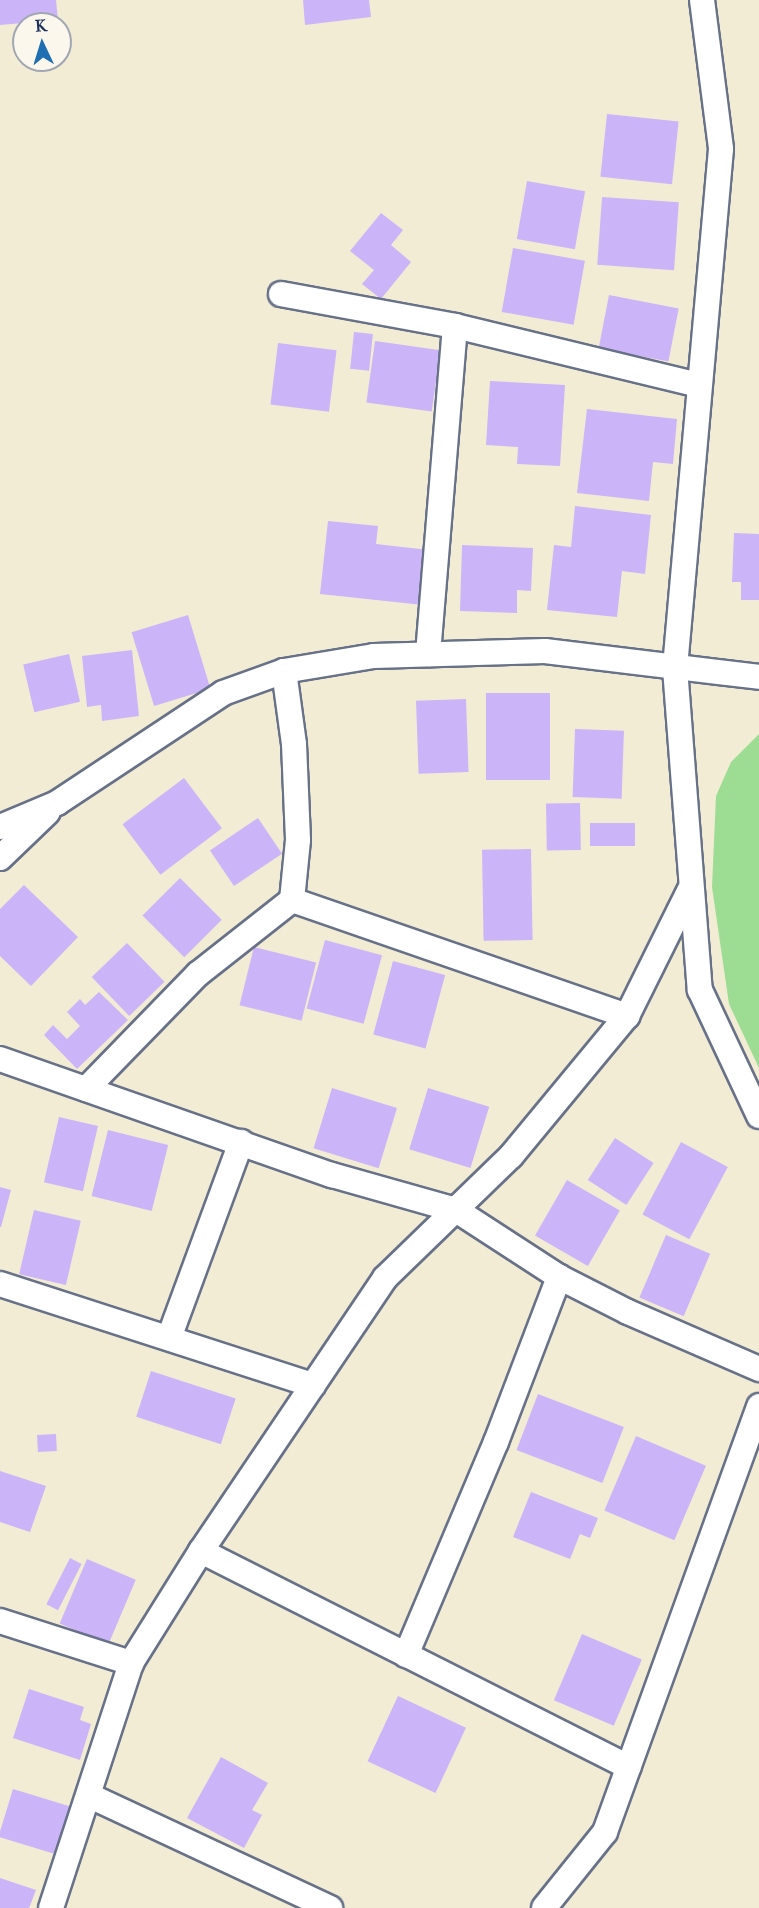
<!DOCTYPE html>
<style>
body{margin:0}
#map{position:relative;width:759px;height:1908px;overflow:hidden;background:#f3ecd5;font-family:"IM FELL French Canon",serif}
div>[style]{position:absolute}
.green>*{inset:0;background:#9cdc93}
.building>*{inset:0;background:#ccb4f8;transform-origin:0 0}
.roads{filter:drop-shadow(2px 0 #677188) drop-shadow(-2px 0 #677188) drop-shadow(0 2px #677188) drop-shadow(0 -2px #677188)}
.minor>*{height:24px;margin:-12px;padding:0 12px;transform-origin:12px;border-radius:12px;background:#fff}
span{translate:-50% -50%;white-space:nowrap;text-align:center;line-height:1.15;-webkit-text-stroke:5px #fbf7ec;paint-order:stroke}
.north{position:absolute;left:12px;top:12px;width:60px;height:60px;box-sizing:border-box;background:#fbf7ec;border:2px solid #a1a7b3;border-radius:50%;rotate:356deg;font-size:16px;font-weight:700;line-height:24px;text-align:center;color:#1b2f5e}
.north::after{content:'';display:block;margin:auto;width:21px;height:27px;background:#1f6fb2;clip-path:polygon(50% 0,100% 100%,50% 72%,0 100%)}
</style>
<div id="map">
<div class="green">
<i style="clip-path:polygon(759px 734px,759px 1068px,729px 1004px,712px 887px,716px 796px,731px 762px)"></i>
</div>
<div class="building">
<i style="clip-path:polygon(0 0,56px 0,58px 20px,0 25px)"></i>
<i style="clip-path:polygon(303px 0,369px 0,371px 17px,305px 25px)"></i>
<i style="left:607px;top:114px;width:72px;height:63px;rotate:6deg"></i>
<i style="left:527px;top:181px;width:59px;height:59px;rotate:10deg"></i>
<i style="left:602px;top:197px;width:77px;height:68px;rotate:4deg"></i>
<i style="clip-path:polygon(381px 213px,403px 230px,391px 245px,411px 262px,381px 299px,362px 284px,374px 270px,350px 251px)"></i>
<i style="left:513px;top:248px;width:73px;height:65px;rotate:10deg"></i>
<i style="left:609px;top:295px;width:71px;height:54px;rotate:11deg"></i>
<i style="left:354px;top:332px;width:19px;height:37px;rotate:6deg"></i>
<i style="left:375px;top:341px;width:66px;height:62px;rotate:8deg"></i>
<i style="left:278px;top:343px;width:59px;height:62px;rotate:7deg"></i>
<i style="clip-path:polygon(490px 381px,565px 385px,560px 466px,517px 464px,518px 447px,486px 445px)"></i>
<i style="clip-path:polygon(587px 409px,677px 419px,673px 464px,653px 462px,649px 501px,577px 493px)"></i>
<i style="clip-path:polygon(575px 506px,651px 515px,645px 574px,622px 571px,617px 617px,547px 610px,554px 545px,571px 547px)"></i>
<i style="clip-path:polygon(328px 521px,378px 526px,376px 544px,429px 550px,423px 605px,320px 594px)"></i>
<i style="clip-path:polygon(734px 533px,759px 534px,759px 600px,741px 600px,741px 582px,732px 582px)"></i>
<i style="clip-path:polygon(462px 545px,533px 548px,531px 591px,517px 590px,517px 613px,460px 611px)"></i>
<i style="left:188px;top:615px;width:77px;height:59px;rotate:73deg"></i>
<i style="clip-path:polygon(132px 650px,139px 716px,102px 721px,101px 705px,87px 707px,82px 656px)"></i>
<i style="left:69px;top:654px;width:49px;height:47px;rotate:77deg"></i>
<i style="left:486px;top:693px;width:64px;height:87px"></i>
<i style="left:466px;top:699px;width:73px;height:50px;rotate:88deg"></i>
<i style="left:575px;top:729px;width:49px;height:68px;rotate:2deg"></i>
<i style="left:184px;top:778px;width:63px;height:77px;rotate:53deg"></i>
<i style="left:580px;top:803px;width:47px;height:34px;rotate:89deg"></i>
<i style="left:258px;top:818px;width:43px;height:58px;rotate:56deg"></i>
<i style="left:590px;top:823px;width:45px;height:23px"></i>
<i style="left:531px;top:849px;width:91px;height:49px;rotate:89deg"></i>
<i style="left:180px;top:878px;width:59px;height:53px;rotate:45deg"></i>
<i style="clip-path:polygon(24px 885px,78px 937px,31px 986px,0 956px,0 909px)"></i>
<i style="left:325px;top:940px;width:59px;height:71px;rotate:15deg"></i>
<i style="left:127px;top:943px;width:54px;height:49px;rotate:46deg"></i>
<i style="left:254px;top:947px;width:64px;height:60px;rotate:14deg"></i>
<i style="left:393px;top:961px;width:54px;height:76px;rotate:15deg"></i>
<i style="clip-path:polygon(99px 992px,128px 1020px,77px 1069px,44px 1035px,53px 1025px,67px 1039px,80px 1026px,67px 1012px,80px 999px,85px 1005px)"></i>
<i style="left:332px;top:1088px;width:68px;height:63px;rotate:17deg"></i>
<i style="left:428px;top:1088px;width:64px;height:64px;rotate:17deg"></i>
<i style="left:59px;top:1117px;width:40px;height:67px;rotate:13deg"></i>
<i style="left:108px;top:1130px;width:62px;height:68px;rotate:14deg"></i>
<i style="left:615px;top:1138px;width:46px;height:50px;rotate:33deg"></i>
<i style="left:681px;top:1142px;width:53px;height:82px;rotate:28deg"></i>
<i style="left:567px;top:1180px;width:61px;height:64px;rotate:30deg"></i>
<i style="clip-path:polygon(0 1187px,11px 1190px,1px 1227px,0 1227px)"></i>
<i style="left:34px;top:1210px;width:48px;height:66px;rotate:13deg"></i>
<i style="left:666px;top:1235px;width:48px;height:68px;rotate:23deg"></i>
<i style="left:151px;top:1371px;width:89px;height:48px;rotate:18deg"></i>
<i style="left:538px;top:1394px;width:92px;height:60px;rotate:21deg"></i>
<i style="left:56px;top:1434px;width:17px;height:19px;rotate:87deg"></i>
<i style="left:636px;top:1436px;width:76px;height:81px;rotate:23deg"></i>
<i style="clip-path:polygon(0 1471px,46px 1486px,30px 1532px,0 1522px)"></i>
<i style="clip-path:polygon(531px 1492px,598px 1518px,590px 1538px,580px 1534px,570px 1559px,513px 1537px)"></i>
<i style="left:70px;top:1558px;width:13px;height:52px;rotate:27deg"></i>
<i style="left:87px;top:1559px;width:53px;height:70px;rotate:23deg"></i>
<i style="left:582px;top:1634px;width:65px;height:72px;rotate:23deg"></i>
<i style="clip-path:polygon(29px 1689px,84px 1707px,80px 1720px,91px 1724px,80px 1760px,13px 1738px)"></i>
<i style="left:398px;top:1696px;width:75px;height:72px;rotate:25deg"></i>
<i style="clip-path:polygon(221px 1757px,268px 1783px,252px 1810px,262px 1815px,244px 1848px,187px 1818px)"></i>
<i style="left:13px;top:1789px;width:66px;height:50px;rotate:17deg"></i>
<i style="clip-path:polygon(0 1878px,36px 1890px,29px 1908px,0 1908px)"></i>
</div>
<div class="roads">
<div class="minor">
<i style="left:702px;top:0;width:150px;rotate:82.7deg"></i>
<i style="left:721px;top:149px;width:521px;rotate:95.07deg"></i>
<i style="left:675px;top:668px;width:323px;rotate:85.6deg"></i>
<i style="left:700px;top:990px;width:139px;rotate:64.9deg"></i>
<i style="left:281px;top:294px;width:177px;rotate:10.4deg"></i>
<i style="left:455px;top:326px;width:251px;rotate:13.6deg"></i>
<i style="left:428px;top:654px;width:329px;rotate:-85.3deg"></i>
<i style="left:284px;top:671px;width:74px;rotate:82.2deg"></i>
<i style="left:294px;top:744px;width:96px;rotate:87.6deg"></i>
<i style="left:298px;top:840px;width:60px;rotate:95.7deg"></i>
<i style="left:0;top:827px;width:62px;rotate:-22.8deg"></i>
<i style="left:57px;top:803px;width:199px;rotate:-33.5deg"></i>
<i style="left:223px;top:693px;width:65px;rotate:-19.8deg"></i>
<i style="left:284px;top:671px;width:91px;rotate:-9.5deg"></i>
<i style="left:374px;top:656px;width:171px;rotate:-1.7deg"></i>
<i style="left:545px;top:651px;width:216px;rotate:6.9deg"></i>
<i style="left:0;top:858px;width:66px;rotate:-43.8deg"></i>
<i style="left:0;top:1059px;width:352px;rotate:19.3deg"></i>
<i style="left:332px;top:1175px;width:129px;rotate:15.8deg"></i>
<i style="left:456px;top:1210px;width:123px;rotate:33deg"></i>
<i style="left:559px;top:1277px;width:77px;rotate:26.9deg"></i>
<i style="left:628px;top:1312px;width:143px;rotate:23.5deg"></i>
<i style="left:86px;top:1089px;width:161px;rotate:-45.8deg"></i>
<i style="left:198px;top:974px;width:120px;rotate:-38.2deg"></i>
<i style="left:292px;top:900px;width:355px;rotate:19.1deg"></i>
<i style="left:0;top:1284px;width:329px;rotate:17.9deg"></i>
<i style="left:169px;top:1338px;width:209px;rotate:-69.8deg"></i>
<i style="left:201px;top:1551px;width:479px;rotate:26.8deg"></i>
<i style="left:0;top:1621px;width:138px;rotate:17.8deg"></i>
<i style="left:406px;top:1655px;width:231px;rotate:-67.1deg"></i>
<i style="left:496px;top:1442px;width:177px;rotate:-69.1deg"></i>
<i style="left:90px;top:1796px;width:265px;rotate:25deg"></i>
<i style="left:51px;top:1908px;width:258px;rotate:-71.9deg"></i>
<i style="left:131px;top:1663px;width:132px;rotate:-58deg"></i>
<i style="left:201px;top:1551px;width:329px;rotate:-56deg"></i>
<i style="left:385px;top:1278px;width:175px;rotate:-44.1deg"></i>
<i style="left:511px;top:1156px;width:182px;rotate:-50.4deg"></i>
<i style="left:627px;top:1016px;width:140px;rotate:-63.6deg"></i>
<i style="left:544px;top:1908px;width:97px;rotate:-51.2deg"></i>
<i style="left:605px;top:1832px;width:453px;rotate:-70.1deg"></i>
</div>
</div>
<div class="north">K</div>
</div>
